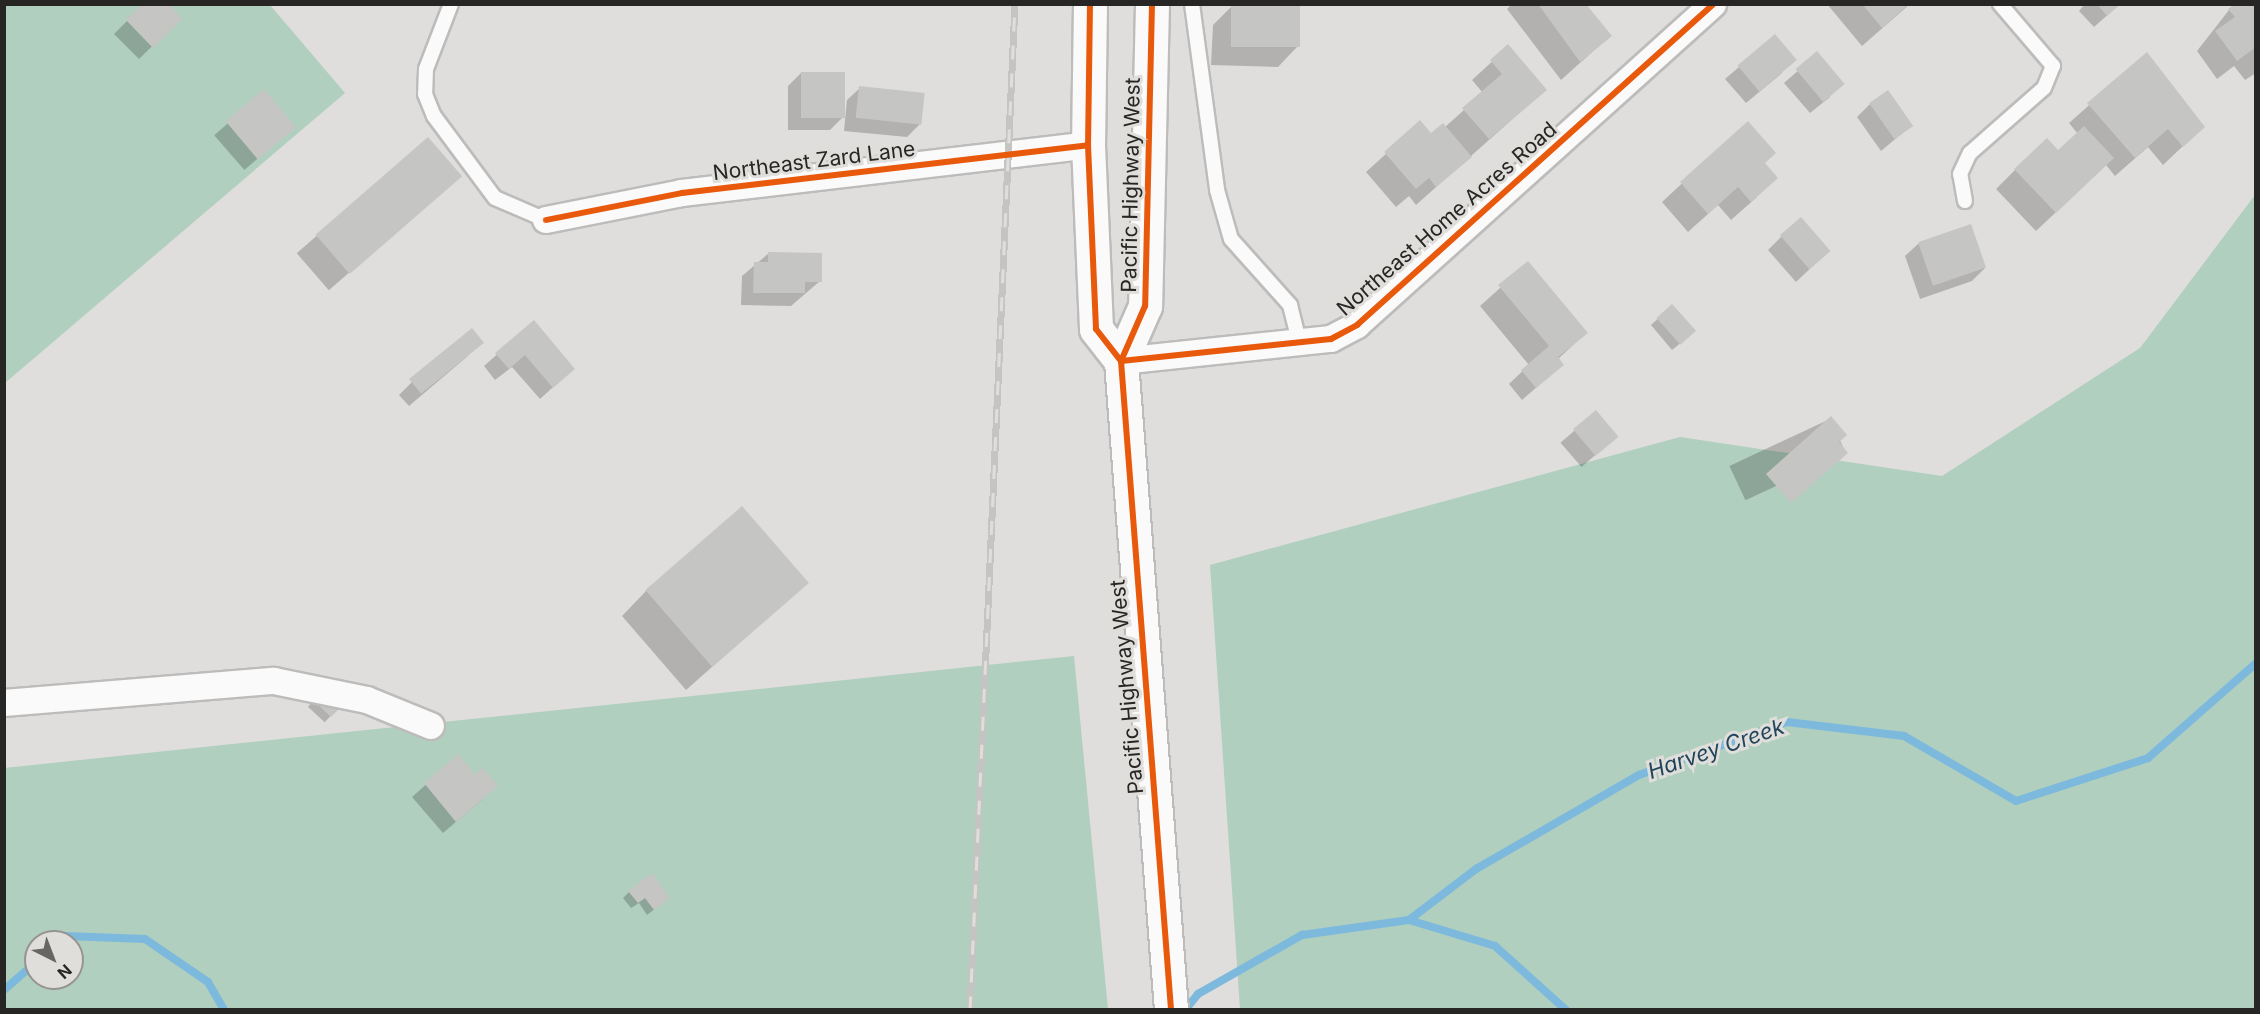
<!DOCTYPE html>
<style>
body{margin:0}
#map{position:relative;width:2260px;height:1014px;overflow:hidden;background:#dfdedc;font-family:Inter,sans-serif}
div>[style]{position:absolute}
.green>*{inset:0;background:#b0cfbf}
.shadow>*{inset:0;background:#0003;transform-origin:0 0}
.stream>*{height:8px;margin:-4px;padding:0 4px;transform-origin:4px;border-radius:4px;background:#7cb9dd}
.building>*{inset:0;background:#c5c5c4;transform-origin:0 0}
.roads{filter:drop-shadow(2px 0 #bdbcbb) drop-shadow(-2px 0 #bdbcbb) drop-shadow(0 2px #bdbcbb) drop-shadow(0 -2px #bdbcbb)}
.service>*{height:14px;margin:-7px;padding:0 7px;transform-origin:7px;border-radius:7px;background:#fafafa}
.minor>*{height:26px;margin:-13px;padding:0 13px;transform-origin:13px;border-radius:13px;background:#fafafa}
.primary>*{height:33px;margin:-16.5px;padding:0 16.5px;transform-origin:16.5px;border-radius:16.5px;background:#fafafa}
.rail>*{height:7px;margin-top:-3.5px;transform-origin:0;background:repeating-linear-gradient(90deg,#e0dedb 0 14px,#c4c4c2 0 28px);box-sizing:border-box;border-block:2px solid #c4c4c2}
.cycleway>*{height:6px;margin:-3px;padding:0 3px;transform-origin:3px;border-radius:3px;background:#e8590c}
span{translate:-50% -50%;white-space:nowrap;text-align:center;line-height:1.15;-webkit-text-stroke:6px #e0dedb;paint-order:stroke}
.street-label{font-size:21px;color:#272625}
.water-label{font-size:22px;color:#20455b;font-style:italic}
.frame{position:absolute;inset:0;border:6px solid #272625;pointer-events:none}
.north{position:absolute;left:24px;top:930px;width:60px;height:60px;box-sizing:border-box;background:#e0dedb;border:2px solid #969492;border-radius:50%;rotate:138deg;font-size:16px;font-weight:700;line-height:24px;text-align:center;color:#272625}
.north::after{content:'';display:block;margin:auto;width:21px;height:27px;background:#676665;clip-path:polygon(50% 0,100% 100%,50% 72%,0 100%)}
</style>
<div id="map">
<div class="green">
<i style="clip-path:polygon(5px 5px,270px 5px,345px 93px,5px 383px)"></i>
<i style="clip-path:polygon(2255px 195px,2255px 1009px,1240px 1009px,1210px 565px,1680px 437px,1942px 476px,2140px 348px)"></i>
<i style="clip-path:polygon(evenodd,1074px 656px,1108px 1009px,5px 1009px,4px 768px,1074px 656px,36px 942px,72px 942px,72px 978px,36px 978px,36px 942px)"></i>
</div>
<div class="shadow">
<i style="clip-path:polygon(144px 4px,170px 9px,180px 19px,139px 59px,114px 34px)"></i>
<i style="clip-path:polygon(1512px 4px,1584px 4px,1610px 36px,1561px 80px,1507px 9px)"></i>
<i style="clip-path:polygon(1827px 4px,1910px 4px,1862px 46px)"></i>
<i style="clip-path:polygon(2085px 4px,2120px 4px,2094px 27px,2079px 11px)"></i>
<i style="clip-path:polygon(1232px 6px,1297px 47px,1278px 67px,1211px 65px,1213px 25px)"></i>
<i style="clip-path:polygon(2256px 6px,2256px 73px,2245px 80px,2234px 66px,2217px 79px,2197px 51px,2229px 10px)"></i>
<i style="clip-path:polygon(1775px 36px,1782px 73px,1746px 103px,1725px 79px)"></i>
<i style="clip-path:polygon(1508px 47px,1545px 90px,1416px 205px,1409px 196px,1396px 207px,1366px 172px,1420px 123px,1431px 135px,1445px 127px,1483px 93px,1472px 80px)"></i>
<i style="clip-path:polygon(1817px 54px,1830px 97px,1810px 113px,1784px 83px)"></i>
<i style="clip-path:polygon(2147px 54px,2203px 127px,2163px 165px,2148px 147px,2115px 176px,2106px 165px,2036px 231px,1996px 189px,2015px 170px,2058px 152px,2078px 134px,2069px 123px)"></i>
<i style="clip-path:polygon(801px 73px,844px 116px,830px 130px,788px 130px,788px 86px)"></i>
<i style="clip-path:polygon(860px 88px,920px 124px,907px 137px,844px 131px,847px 100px)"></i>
<i style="left:264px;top:92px;width:46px;height:66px;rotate:49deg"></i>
<i style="clip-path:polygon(1870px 104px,1912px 125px,1881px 151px,1857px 117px)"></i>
<i style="clip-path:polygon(1747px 123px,1757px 197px,1731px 220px,1718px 205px,1688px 232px,1662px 202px)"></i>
<i style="left:428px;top:139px;width:49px;height:174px;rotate:49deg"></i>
<i style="clip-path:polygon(1970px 226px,1985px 268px,1972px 281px,1920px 299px,1905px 256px,1918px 244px)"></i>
<i style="clip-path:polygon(1781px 237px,1829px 251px,1796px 282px,1768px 250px)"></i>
<i style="clip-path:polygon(769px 253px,820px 281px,791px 306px,741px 305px,742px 276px)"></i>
<i style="clip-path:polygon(1528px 263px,1586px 333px,1558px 359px,1562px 365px,1522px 400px,1509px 384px,1529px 365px,1480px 306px)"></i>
<i style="clip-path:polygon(1672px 306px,1688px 337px,1672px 350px,1651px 325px)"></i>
<i style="clip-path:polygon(534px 322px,573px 369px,540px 399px,512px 367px,495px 380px,484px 366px)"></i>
<i style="clip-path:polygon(469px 355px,409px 406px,399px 395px,412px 382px)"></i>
<i style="left:1596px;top:412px;width:32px;height:47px;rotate:49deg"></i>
<i style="left:1830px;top:419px;width:38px;height:111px;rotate:65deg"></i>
<i style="clip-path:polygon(807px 583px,686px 690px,622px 616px,646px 591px)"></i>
<i style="left:329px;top:684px;width:23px;height:31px;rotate:43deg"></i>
<i style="clip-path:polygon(458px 756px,484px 798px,443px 833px,412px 797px)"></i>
<i style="clip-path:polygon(629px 892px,669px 898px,647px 915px,639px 903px,631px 908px,623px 898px)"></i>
</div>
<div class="stream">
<i style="left:1409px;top:920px;width:84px;rotate:-37.3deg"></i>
<i style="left:1476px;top:869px;width:188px;rotate:-30deg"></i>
<i style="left:1639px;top:775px;width:157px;rotate:-19.7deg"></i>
<i style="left:1787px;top:722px;width:118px;rotate:6.8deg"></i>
<i style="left:1904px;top:736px;width:129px;rotate:30.1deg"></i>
<i style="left:2016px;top:801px;width:139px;rotate:-18deg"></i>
<i style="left:2148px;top:758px;width:144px;rotate:-41.3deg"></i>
<i style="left:58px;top:942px;width:9px;rotate:-41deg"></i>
<i style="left:65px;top:936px;width:80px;rotate:2.1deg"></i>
<i style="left:145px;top:939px;width:76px;rotate:34.3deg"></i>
<i style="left:208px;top:982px;width:32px;rotate:60deg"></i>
<i style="left:4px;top:990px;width:43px;rotate:-41.2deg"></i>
<i style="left:1185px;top:1010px;width:21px;rotate:-51deg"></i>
<i style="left:1198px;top:994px;width:120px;rotate:-29.6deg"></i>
<i style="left:1302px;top:935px;width:108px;rotate:-8deg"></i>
<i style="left:1409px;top:920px;width:90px;rotate:16.8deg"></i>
<i style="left:1495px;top:946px;width:96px;rotate:42deg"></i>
</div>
<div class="building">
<i style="clip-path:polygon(142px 4px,176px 4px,172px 8px,182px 19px,153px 48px,126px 20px)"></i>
<i style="left:1231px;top:4px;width:69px;height:43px"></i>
<i style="clip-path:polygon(1538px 4px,1586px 4px,1612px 36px,1580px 62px)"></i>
<i style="clip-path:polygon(1862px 4px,1909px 4px,1882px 28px)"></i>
<i style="clip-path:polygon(2097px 4px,2120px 4px,2107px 16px)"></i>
<i style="clip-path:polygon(2235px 4px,2256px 4px,2256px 47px,2237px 61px,2215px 31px,2235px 17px,2228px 9px)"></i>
<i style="left:1775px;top:34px;width:34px;height:49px;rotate:50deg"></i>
<i style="clip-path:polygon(1508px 44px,1547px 90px,1489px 139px,1462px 108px,1502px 74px,1490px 60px)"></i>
<i style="left:1817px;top:51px;width:43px;height:28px;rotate:50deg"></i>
<i style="clip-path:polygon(2147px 52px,2205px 127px,2183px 147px,2168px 129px,2135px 158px,2087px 103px)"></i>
<i style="left:801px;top:72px;width:44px;height:46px"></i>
<i style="left:859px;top:86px;width:66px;height:32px;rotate:6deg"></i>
<i style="left:264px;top:89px;width:50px;height:50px;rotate:50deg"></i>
<i style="left:1888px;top:90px;width:44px;height:23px;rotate:55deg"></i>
<i style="clip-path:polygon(1420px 120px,1431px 133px,1443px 123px,1472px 157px,1436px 187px,1429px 178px,1416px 189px,1384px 152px)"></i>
<i style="clip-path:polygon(1748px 121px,1776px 153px,1765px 163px,1778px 178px,1751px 202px,1738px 187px,1708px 214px,1680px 182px)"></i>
<i style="clip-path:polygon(2084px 126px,2114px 158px,2056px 213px,2014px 169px,2047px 138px,2058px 150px)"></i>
<i style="left:428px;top:137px;width:52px;height:149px;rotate:49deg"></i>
<i style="left:1801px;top:217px;width:45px;height:28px;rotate:49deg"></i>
<i style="left:1971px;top:224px;width:46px;height:56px;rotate:71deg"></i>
<i style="clip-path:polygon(768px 252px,822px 253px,822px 282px,805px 282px,805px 293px,753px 293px,754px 262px,768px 262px)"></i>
<i style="clip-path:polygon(1528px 261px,1588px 333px,1558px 357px,1564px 365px,1536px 388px,1521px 370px,1549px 346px,1498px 285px)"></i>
<i style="left:1672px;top:304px;width:36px;height:21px;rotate:48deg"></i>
<i style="clip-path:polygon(534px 320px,575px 369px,553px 388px,525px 355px,509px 369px,495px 353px)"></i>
<i style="left:472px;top:328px;width:19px;height:81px;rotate:51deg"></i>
<i style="left:1596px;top:410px;width:35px;height:30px;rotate:50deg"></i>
<i style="clip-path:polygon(1831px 416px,1847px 435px,1839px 442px,1848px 453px,1791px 503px,1766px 474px)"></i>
<i style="left:742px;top:506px;width:102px;height:128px;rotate:49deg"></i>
<i style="clip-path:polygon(312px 699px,348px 700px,331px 717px)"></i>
<i style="clip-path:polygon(458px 754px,475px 774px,483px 768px,498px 786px,456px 822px,424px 783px)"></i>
<i style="clip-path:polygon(652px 873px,670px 898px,654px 910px,645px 898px,638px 903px,628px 891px)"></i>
</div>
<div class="roads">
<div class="service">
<i style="left:451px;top:4px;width:70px;rotate:111deg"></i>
<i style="left:426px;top:69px;width:25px;rotate:92deg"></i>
<i style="left:425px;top:94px;width:24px;rotate:68deg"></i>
<i style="left:434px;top:116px;width:102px;rotate:53.4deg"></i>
<i style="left:495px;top:198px;width:56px;rotate:23.3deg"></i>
<i style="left:1192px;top:4px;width:188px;rotate:82.3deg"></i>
<i style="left:1217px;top:190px;width:51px;rotate:74.1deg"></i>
<i style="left:1231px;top:239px;width:89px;rotate:48.2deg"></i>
<i style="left:1290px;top:305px;width:38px;rotate:76deg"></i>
<i style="left:1965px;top:201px;width:27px;rotate:-100deg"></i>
<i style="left:1960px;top:174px;width:23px;rotate:-65deg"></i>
<i style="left:1970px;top:153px;width:98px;rotate:-41.3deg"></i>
<i style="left:2044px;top:88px;width:24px;rotate:-68deg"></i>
<i style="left:2053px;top:66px;width:82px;rotate:-130.5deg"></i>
</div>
<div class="minor">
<i style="left:546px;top:220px;width:139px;rotate:-11.2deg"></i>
<i style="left:682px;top:193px;width:409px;rotate:-6.7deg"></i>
<i style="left:1121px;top:361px;width:211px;rotate:-6deg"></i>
<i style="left:1331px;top:339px;width:30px;rotate:-28deg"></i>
<i style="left:1357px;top:325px;width:479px;rotate:-42deg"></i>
<i style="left:4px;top:703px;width:271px;rotate:-4.7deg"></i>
<i style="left:274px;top:681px;width:95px;rotate:11.5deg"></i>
<i style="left:367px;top:700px;width:69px;rotate:22.1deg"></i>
</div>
<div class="primary">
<i style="left:1090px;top:4px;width:141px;rotate:90.8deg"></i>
<i style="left:1088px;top:145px;width:184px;rotate:87.5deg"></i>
<i style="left:1096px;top:329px;width:41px;rotate:52deg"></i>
<i style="left:1152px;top:4px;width:302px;rotate:91.3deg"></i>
<i style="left:1145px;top:306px;width:60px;rotate:113.6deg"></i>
<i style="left:1121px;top:361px;width:651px;rotate:85.59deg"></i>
</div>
</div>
<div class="rail">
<i style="left:970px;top:1010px;width:1007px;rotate:-87.44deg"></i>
</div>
<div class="cycleway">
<i style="left:1090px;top:4px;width:141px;rotate:90.8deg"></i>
<i style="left:1088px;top:145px;width:184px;rotate:87.5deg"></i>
<i style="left:1096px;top:329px;width:41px;rotate:52deg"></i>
<i style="left:1152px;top:4px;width:302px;rotate:91.3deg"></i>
<i style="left:1145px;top:306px;width:60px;rotate:113.6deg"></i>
<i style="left:1121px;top:361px;width:651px;rotate:85.59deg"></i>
<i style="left:546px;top:220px;width:139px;rotate:-11.2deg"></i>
<i style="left:682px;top:193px;width:409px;rotate:-6.7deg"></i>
<i style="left:1121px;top:361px;width:211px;rotate:-6deg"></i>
<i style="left:1331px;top:339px;width:30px;rotate:-28deg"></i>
<i style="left:1357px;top:325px;width:479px;rotate:-42deg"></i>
</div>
<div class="street-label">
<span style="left:814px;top:161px;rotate:-7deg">Northeast Zard Lane</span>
<span style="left:1131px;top:185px;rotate:-89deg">Pacific Highway West</span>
<span style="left:1447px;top:219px;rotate:-41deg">Northeast Home Acres Road</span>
<span style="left:1127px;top:687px;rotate:-95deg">Pacific Highway West</span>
</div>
<div class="water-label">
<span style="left:1716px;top:749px;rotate:-19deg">Harvey Creek</span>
</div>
<div class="frame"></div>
<div class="north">N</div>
</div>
